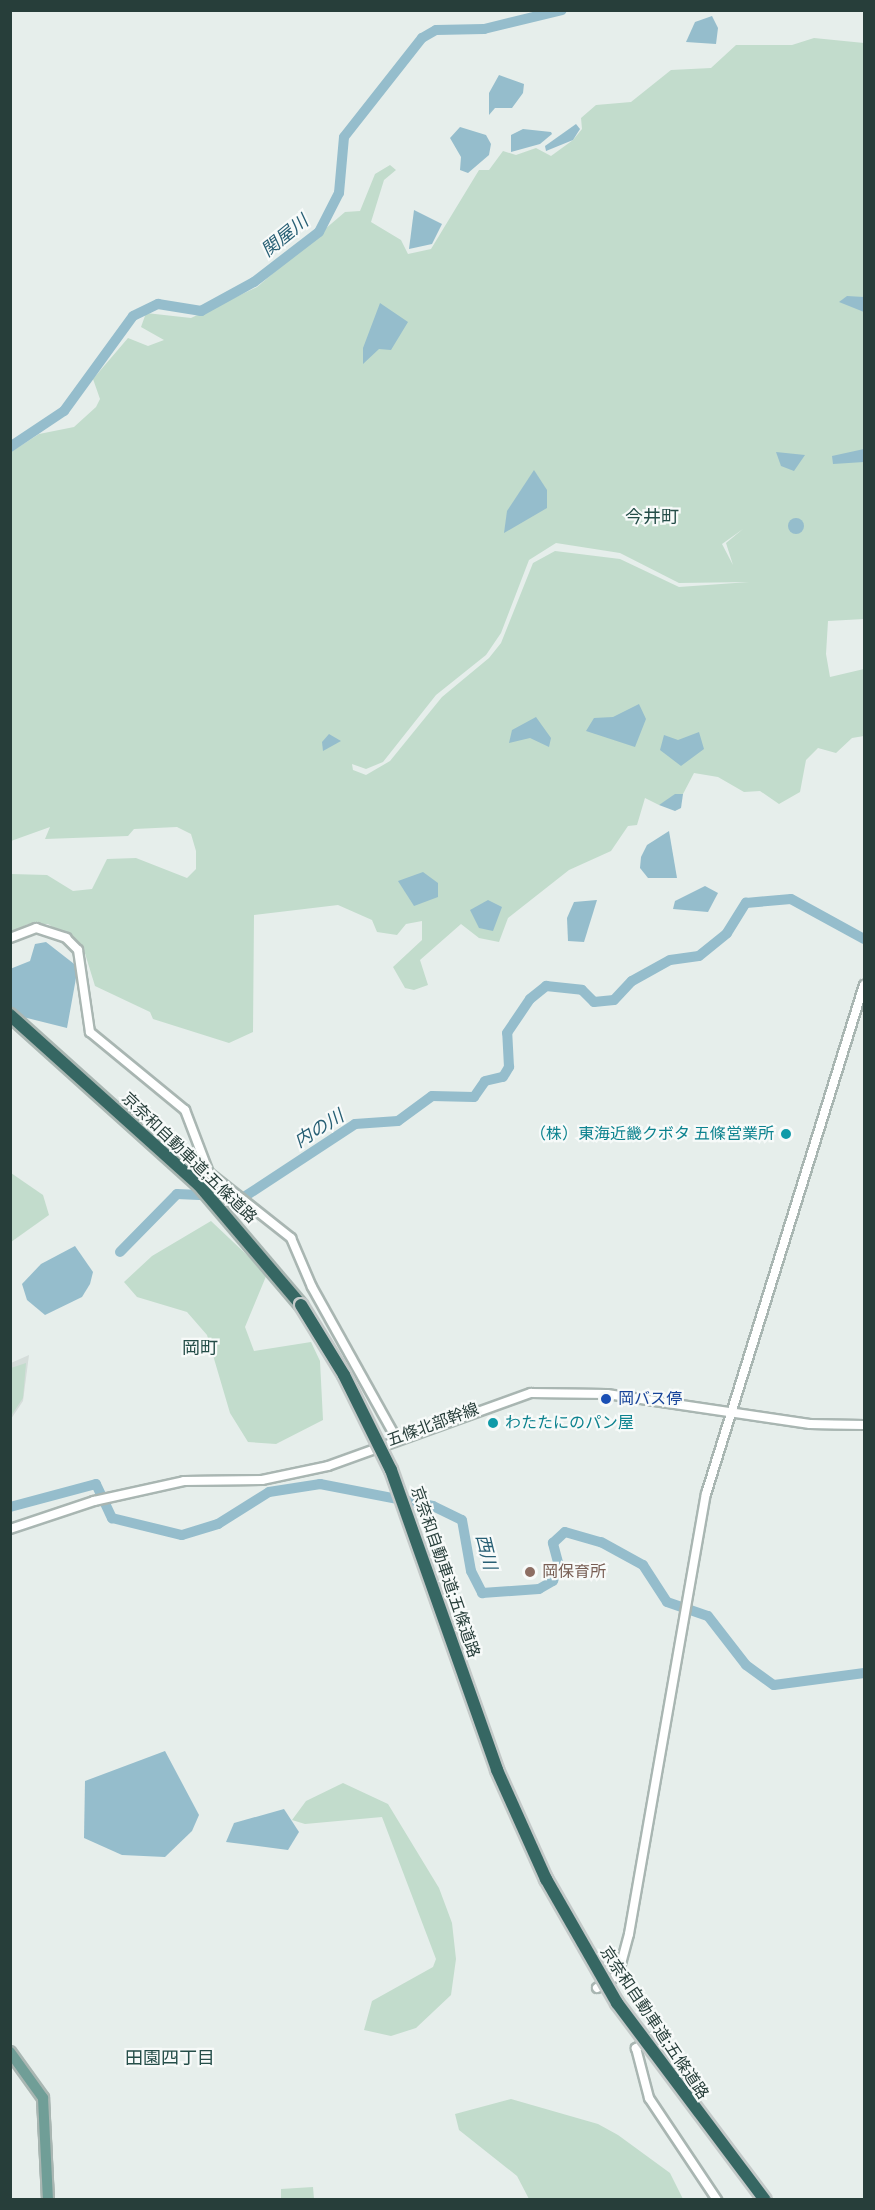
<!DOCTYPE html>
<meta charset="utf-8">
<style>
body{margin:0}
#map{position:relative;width:875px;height:2210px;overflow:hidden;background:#e6eeeb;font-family:"Space Grotesk","Noto Sans JP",sans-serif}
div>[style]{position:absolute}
.built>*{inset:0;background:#d5ddda}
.green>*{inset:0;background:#c2dccc}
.water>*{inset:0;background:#95bdcc}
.round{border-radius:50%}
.river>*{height:10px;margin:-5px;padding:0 5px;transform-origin:5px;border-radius:5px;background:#95bdcc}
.roads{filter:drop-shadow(2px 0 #a9b6b2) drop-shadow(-2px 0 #a9b6b2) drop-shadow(0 2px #a9b6b2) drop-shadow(0 -2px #a9b6b2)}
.minor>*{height:8px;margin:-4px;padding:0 4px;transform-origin:4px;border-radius:4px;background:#fff}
.major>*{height:10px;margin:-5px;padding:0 5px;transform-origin:5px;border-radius:5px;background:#709e97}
.highway>*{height:12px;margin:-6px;padding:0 6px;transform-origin:6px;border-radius:6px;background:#366763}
.bridges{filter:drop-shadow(2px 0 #c3c9c8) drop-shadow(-2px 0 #c3c9c8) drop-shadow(0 2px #c3c9c8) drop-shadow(0 -2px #c3c9c8)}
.highway-bridge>*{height:12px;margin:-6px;padding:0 6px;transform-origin:6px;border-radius:6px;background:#366763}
.dots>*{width:16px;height:16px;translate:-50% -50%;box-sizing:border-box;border:3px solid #f7faf9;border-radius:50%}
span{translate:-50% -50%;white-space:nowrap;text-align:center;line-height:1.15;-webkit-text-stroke:4.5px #f7faf9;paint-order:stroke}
.culture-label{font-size:16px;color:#0d838f}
.right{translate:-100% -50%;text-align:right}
.left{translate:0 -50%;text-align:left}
.street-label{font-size:16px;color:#273e3a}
.transit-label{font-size:16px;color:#164399}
.education-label{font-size:16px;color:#785e54}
.water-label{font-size:18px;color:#275f74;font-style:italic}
.neighbourhood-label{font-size:18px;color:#254e49}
.frame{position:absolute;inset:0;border:12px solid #273e3a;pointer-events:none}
</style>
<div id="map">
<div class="built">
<i style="clip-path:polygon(29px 1355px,23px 1401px,11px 1419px,11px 1363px)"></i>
</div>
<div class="green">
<i style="clip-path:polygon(evenodd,814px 38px,864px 43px,864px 619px,828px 621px,826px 654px,830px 677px,864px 669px,864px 736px,852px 738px,836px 753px,818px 748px,806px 760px,800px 792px,779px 804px,760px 791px,744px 792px,718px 777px,694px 773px,683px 794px,659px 805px,645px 798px,637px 825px,628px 826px,611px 851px,569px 870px,508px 918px,499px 942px,479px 938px,461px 924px,420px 960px,428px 985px,414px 990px,405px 988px,393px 967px,422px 940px,422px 921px,406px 924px,397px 935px,377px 932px,372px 920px,338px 905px,254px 915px,253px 1032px,229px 1043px,153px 1019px,150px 1012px,95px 986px,83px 947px,48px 924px,28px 924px,11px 932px,11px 874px,47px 875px,73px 891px,92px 889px,107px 859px,136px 858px,187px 878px,196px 869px,196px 851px,191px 834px,177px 827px,134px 829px,128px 836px,45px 839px,50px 827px,11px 841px,11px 452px,39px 434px,74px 427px,96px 407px,100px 399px,93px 379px,128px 338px,148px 346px,164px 340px,141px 327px,146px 313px,191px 318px,257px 287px,345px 212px,360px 211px,375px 174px,390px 165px,396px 170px,384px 180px,371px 222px,401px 240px,408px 254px,431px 249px,479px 170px,489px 170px,503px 151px,516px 155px,536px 148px,551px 156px,573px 140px,582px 129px,581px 118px,596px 105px,631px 102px,671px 70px,711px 68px,736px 45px,792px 45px,814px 38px,743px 529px,726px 543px,733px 565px,722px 544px,743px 529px,814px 38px,556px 543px,620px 553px,679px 583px,749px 582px,679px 587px,620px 559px,555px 551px,533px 563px,501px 643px,489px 658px,442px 697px,390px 761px,366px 775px,353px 770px,352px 764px,366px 769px,383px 762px,436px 695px,486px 655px,501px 633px,529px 560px,556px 543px)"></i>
<i style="clip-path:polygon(11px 1173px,43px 1195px,49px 1215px,11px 1242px)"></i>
<i style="clip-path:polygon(211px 1221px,267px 1274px,245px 1327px,254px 1351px,311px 1342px,320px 1361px,323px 1420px,276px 1444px,248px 1442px,230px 1413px,207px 1335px,187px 1312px,137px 1297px,124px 1282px,152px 1256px)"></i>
<i style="clip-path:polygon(26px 1363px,23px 1398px,11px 1416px,11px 1368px)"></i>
<i style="clip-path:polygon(343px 1783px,388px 1804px,439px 1888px,452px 1923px,456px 1959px,451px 1995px,416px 2028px,391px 2036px,364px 2030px,372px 2001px,433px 1967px,436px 1959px,382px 1817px,305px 1824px,292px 1820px,306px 1801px)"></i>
<i style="clip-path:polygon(511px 2099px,598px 2124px,618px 2135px,670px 2173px,683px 2199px,529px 2199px,517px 2176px,459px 2130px,455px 2114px)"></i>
<i style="clip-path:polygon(313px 2187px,314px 2199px,281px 2199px,281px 2189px)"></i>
</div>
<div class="water">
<i style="clip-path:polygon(712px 16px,718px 28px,716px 44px,686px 42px,695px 22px)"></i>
<i style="clip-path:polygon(499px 75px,524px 84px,523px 93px,512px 108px,495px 108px,489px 115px,489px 93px)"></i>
<i style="clip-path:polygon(576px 124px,580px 129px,573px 140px,546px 151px,545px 146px)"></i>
<i style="clip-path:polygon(460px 127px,486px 135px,491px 144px,489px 155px,468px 173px,460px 170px,461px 157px,450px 138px)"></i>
<i style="clip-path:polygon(523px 129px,551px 132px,552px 134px,540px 144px,511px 152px,511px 135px)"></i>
<i style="clip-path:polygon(414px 210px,442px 224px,432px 244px,409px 249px)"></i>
<i style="clip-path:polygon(847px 296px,864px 297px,864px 312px,839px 302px)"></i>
<i style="clip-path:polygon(380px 303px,408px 322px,391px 350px,379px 349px,363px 364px,363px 348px)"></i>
<i style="clip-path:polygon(864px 449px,864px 462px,833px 464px,832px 456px)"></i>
<i style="clip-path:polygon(776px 452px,805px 455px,794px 471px,781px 466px)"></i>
<i style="clip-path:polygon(534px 470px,547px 490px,547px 508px,504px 533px,507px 511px)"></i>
<i class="round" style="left:788px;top:518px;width:16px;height:16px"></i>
<i style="clip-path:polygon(639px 704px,646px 719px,635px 747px,586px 731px,594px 718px,613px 717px)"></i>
<i style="clip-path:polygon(536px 717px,551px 738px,549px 747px,530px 738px,509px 743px,512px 730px)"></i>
<i style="clip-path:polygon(699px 732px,704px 749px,681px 766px,660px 750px,664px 735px,678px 740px)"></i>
<i style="clip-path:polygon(329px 734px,341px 741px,323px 751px,322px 742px)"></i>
<i style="clip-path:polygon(675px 794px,683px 794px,681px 808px,675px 811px,659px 805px)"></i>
<i style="clip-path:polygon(669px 831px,677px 878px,648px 878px,640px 868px,641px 857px,647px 845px)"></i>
<i style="clip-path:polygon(423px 872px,438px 883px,438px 897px,414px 906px,398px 881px)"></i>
<i style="clip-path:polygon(705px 886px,718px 893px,708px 912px,673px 909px,675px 901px)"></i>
<i style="clip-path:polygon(488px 900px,502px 907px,493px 931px,479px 928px,470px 910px)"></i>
<i style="clip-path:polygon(597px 900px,584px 942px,568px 941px,567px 918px,574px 902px)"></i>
<i style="clip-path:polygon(46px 942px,78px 967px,67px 1028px,11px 1014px,10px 969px,30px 961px,35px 944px)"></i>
<i style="clip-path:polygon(75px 1246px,93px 1272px,90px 1284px,82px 1297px,45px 1315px,27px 1300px,22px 1284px,41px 1264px)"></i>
<i style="clip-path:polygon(165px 1751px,199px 1815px,192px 1831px,165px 1857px,122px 1855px,84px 1838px,85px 1781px)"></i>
<i style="clip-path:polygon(284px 1809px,299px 1832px,288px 1850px,226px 1842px,234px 1823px)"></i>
</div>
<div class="river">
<i style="left:10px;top:447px;width:65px;rotate:-33.7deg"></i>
<i style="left:64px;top:411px;width:117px;rotate:-54deg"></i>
<i style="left:133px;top:316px;width:28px;rotate:-26deg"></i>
<i style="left:158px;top:304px;width:44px;rotate:9.2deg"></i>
<i style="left:201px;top:311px;width:60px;rotate:-28.7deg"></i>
<i style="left:254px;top:282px;width:82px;rotate:-37.6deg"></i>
<i style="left:319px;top:232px;width:44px;rotate:-62.9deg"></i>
<i style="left:339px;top:193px;width:56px;rotate:-84.9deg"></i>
<i style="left:344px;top:137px;width:126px;rotate:-51.8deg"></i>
<i style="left:422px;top:38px;width:16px;rotate:-30deg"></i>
<i style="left:436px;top:30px;width:48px;rotate:-1.2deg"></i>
<i style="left:484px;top:29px;width:80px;rotate:-13.7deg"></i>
<i style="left:120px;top:1252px;width:81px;rotate:-45.5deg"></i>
<i style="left:177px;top:1194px;width:67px;rotate:2.6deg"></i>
<i style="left:244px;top:1197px;width:133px;rotate:-33.3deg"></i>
<i style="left:355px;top:1124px;width:43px;rotate:-4deg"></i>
<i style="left:398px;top:1121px;width:42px;rotate:-36.3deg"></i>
<i style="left:432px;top:1096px;width:42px;rotate:1.4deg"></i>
<i style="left:474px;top:1097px;width:19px;rotate:-55deg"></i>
<i style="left:485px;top:1081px;width:18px;rotate:-13deg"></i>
<i style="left:503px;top:1077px;width:12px;rotate:-59deg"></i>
<i style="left:509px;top:1067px;width:34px;rotate:-93deg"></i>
<i style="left:507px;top:1033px;width:41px;rotate:-55.9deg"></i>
<i style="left:530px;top:999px;width:21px;rotate:-39deg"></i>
<i style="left:546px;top:986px;width:36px;rotate:6deg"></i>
<i style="left:582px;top:990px;width:17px;rotate:45deg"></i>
<i style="left:594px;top:1002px;width:20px;rotate:-6deg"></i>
<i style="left:614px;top:1000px;width:26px;rotate:-47deg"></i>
<i style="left:632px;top:981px;width:43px;rotate:-28.9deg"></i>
<i style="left:670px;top:960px;width:29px;rotate:-8deg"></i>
<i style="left:699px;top:956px;width:36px;rotate:-39deg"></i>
<i style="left:727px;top:933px;width:36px;rotate:-58deg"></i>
<i style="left:746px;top:903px;width:45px;rotate:-5.1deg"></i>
<i style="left:791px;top:899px;width:83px;rotate:28.7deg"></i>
<i style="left:10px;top:1507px;width:89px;rotate:-15deg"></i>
<i style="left:96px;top:1484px;width:38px;rotate:65deg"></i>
<i style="left:112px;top:1518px;width:72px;rotate:13.7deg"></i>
<i style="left:182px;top:1535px;width:38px;rotate:-17deg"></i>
<i style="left:218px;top:1524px;width:60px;rotate:-32.1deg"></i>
<i style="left:269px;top:1492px;width:52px;rotate:-8.9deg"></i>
<i style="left:320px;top:1484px;width:115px;rotate:11deg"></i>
<i style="left:433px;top:1506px;width:32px;rotate:26deg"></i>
<i style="left:462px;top:1520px;width:52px;rotate:80deg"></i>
<i style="left:471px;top:1571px;width:25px;rotate:63deg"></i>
<i style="left:482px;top:1593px;width:57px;rotate:-4deg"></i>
<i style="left:539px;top:1589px;width:16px;rotate:-30deg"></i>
<i style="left:553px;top:1581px;width:16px;rotate:-68deg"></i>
<i style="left:559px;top:1566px;width:24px;rotate:-105deg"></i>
<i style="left:553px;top:1543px;width:16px;rotate:-43deg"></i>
<i style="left:565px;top:1532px;width:37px;rotate:16deg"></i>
<i style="left:601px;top:1542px;width:48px;rotate:28.7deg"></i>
<i style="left:643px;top:1565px;width:44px;rotate:57deg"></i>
<i style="left:667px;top:1602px;width:43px;rotate:18.9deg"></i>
<i style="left:708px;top:1616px;width:62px;rotate:52.2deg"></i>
<i style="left:746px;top:1665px;width:34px;rotate:36deg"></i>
<i style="left:774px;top:1685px;width:91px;rotate:-7.6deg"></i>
</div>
<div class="roads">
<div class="minor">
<i style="left:10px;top:938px;width:28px;rotate:-21deg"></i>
<i style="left:36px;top:928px;width:32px;rotate:18deg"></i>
<i style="left:66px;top:938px;width:17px;rotate:45deg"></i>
<i style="left:78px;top:950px;width:83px;rotate:81.7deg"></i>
<i style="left:90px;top:1032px;width:123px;rotate:39.4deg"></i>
<i style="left:185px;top:1110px;width:67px;rotate:69.1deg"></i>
<i style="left:209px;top:1173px;width:105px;rotate:38.4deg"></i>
<i style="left:291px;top:1238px;width:53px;rotate:66.8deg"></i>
<i style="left:312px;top:1287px;width:175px;rotate:60.9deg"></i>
<i style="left:10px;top:1529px;width:89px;rotate:-18.4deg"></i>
<i style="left:94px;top:1501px;width:92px;rotate:-12.5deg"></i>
<i style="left:184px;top:1481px;width:78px;rotate:-0.7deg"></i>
<i style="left:262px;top:1480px;width:67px;rotate:-12deg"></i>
<i style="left:328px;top:1466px;width:216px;rotate:-19.8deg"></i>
<i style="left:531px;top:1393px;width:76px;rotate:0.8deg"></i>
<i style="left:607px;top:1394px;width:205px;rotate:8.4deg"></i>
<i style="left:810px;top:1424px;width:54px;rotate:1.1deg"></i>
<i style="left:597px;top:1988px;width:25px;rotate:-32deg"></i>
<i style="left:618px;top:1975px;width:42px;rotate:-75deg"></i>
<i style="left:629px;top:1934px;width:447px;rotate:-80.1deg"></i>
<i style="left:706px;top:1494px;width:533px;rotate:-72.76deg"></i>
<i style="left:658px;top:2035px;width:26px;rotate:149deg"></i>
<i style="left:636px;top:2048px;width:52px;rotate:75.4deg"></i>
<i style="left:649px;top:2098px;width:123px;rotate:56.3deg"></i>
</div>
<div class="major">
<i style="left:10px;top:2052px;width:57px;rotate:54.3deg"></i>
<i style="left:43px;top:2098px;width:102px;rotate:87.2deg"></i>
</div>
<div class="highway">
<i style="left:10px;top:1015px;width:253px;rotate:42deg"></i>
<i style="left:198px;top:1184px;width:159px;rotate:49.6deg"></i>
</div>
</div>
<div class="bridges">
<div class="highway-bridge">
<i style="left:301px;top:1305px;width:82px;rotate:58.4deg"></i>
<i style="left:344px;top:1375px;width:106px;rotate:63.7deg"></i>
<i style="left:391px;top:1470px;width:318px;rotate:70.5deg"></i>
<i style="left:497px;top:1770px;width:120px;rotate:65.8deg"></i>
<i style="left:546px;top:1879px;width:143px;rotate:60.2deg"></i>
<i style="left:617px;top:2003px;width:246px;rotate:53.1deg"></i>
</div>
</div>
<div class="dots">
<i style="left:786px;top:1134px;background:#0f9aa8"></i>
<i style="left:606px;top:1399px;background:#1a4fb4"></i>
<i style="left:493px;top:1423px;background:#0f9aa8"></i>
<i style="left:530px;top:1572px;background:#8d6e63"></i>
</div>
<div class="culture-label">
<span class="right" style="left:774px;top:1134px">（株）東海近畿クボタ 五條営業所</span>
<span class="left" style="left:505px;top:1423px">わたたにのパン屋</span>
</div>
<div class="street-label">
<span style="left:189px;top:1158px;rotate:44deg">京奈和自動車道;五條道路</span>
<span style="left:433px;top:1425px;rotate:-20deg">五條北部幹線</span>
<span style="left:445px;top:1572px;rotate:71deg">京奈和自動車道;五條道路</span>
<span style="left:654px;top:2023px;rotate:56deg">京奈和自動車道;五條道路</span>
</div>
<div class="transit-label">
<span class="left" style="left:618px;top:1399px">岡バス停</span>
</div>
<div class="education-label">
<span class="left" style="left:542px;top:1572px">岡保育所</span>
</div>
<div class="water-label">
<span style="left:285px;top:236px;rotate:-39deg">関屋川</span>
<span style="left:319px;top:1129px;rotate:-32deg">内の川</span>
<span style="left:486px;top:1552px;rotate:76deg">西川</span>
</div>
<div class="neighbourhood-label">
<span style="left:652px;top:517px">今井町</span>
<span style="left:200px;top:1348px">岡町</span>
<span style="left:170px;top:2058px">田園四丁目</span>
</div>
<div class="frame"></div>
</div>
